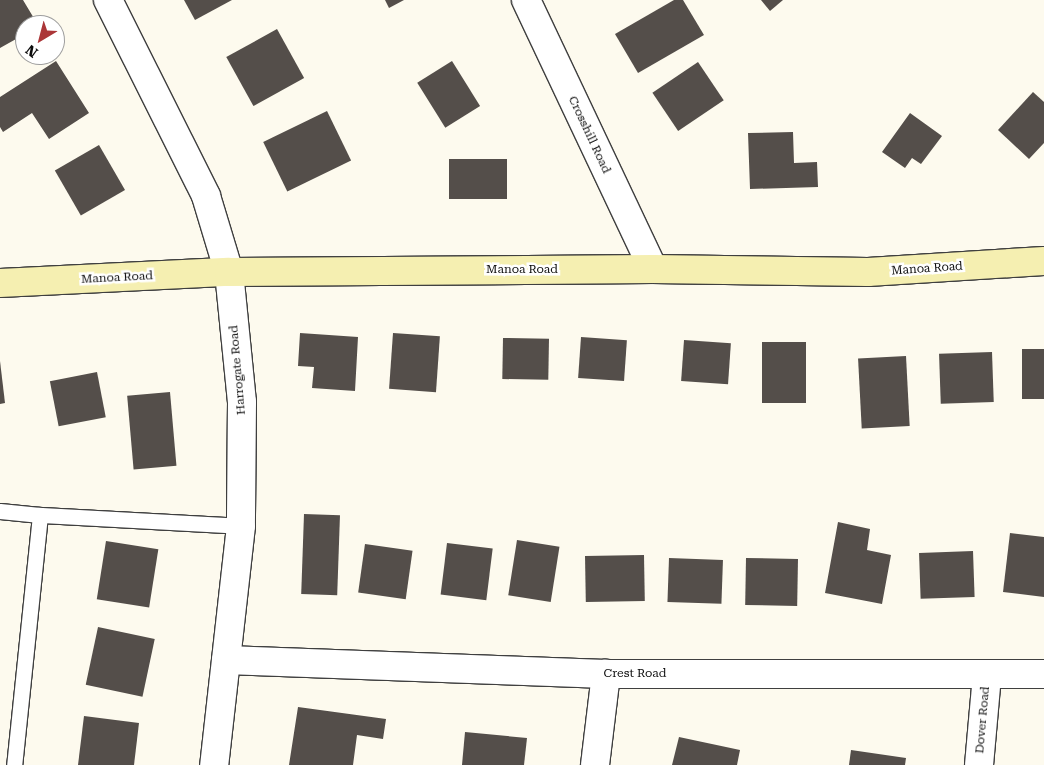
<!DOCTYPE html>
<style>
body{margin:0}
#map{position:relative;width:1044px;height:765px;overflow:hidden;background:#fdfaee;font-family:"Roboto Serif",serif}
div>[style]{position:absolute}
.building>*{inset:0;background:#544e4a;transform-origin:0 0}
.roads{filter:drop-shadow(1px 0 #3f3f3f) drop-shadow(-1px 0 #3f3f3f) drop-shadow(0 1px #3f3f3f) drop-shadow(0 -1px #3f3f3f)}
.lane>*{height:15px;margin:-7.5px;padding:0 7.5px;transform-origin:7.5px;border-radius:7.5px;background:#fff}
.street>*{height:28px;margin:-14px;padding:0 14px;transform-origin:14px;border-radius:14px;background:#fff}
.secondary>*{height:28px;margin:-14px;padding:0 14px;transform-origin:14px;border-radius:14px;background:#f5efb1}
span{translate:-50% -50%;white-space:nowrap;text-align:center;line-height:1.15;-webkit-text-stroke:5px #fff;paint-order:stroke}
.street-label{font-size:12px;color:#0c0c0c}
.north{position:absolute;left:15px;top:15px;width:50px;height:50px;box-sizing:border-box;background:#fff;border:1px solid #9e9e9e;border-radius:50%;rotate:217deg;font-size:14px;font-weight:700;line-height:20px;text-align:center;color:#0c0c0c}
.north::after{content:'';display:block;margin:auto;width:18px;height:22px;background:#ab3638;clip-path:polygon(50% 0,100% 100%,50% 72%,0 100%)}
</style>
<div id="map">
<div class="building">
<i style="clip-path:polygon(0 0,23px 0,38px 25px,25px 25px,25px 34px,0 48px)"></i>
<i style="clip-path:polygon(184px 0,232px 0,195px 20px)"></i>
<i style="clip-path:polygon(385px 0,404px 0,389px 8px)"></i>
<i style="clip-path:polygon(674px 0,683px 0,704px 35px,638px 73px,615px 34px)"></i>
<i style="clip-path:polygon(761px 0,783px 0,770px 11px)"></i>
<i style="left:277px;top:29px;width:56px;height:58px;rotate:61deg"></i>
<i style="clip-path:polygon(56px 61px,89px 113px,49px 139px,32px 113px,3px 132px,0 127px,0 97px)"></i>
<i style="left:452px;top:61px;width:53px;height:41px;rotate:58deg"></i>
<i style="left:698px;top:62px;width:46px;height:55px;rotate:56deg"></i>
<i style="clip-path:polygon(1033px 92px,1044px 102px,1044px 143px,1029px 159px,998px 130px)"></i>
<i style="left:327px;top:111px;width:55px;height:71px;rotate:64deg"></i>
<i style="clip-path:polygon(910px 113px,942px 136px,921px 164px,912px 158px,905px 168px,882px 152px)"></i>
<i style="clip-path:polygon(793px 132px,794px 163px,817px 162px,818px 187px,750px 189px,748px 133px)"></i>
<i style="left:99px;top:145px;width:52px;height:51px;rotate:60deg"></i>
<i style="left:449px;top:159px;width:58px;height:40px"></i>
<i style="clip-path:polygon(300px 333px,358px 337px,355px 391px,312px 388px,314px 367px,298px 366px)"></i>
<i style="left:393px;top:333px;width:47px;height:56px;rotate:4deg"></i>
<i style="left:581px;top:337px;width:46px;height:41px;rotate:4deg"></i>
<i style="left:503px;top:338px;width:46px;height:41px;rotate:1deg"></i>
<i style="left:684px;top:340px;width:47px;height:41px;rotate:4deg"></i>
<i style="left:762px;top:342px;width:44px;height:61px"></i>
<i style="left:1044px;top:349px;width:50px;height:22px;rotate:90deg"></i>
<i style="left:992px;top:352px;width:50px;height:53px;rotate:88deg"></i>
<i style="left:906px;top:356px;width:70px;height:48px;rotate:87deg"></i>
<i style="clip-path:polygon(0 361px,5px 403px,0 404px)"></i>
<i style="left:97px;top:372px;width:46px;height:48px;rotate:79deg"></i>
<i style="left:170px;top:392px;width:74px;height:43px;rotate:85deg"></i>
<i style="left:304px;top:514px;width:36px;height:80px;rotate:2deg"></i>
<i style="clip-path:polygon(838px 522px,870px 529px,867px 550px,891px 555px,882px 604px,825px 593px)"></i>
<i style="clip-path:polygon(1010px 533px,1044px 537px,1044px 597px,1003px 592px)"></i>
<i style="left:517px;top:540px;width:43px;height:56px;rotate:9deg"></i>
<i style="left:106px;top:541px;width:53px;height:59px;rotate:9deg"></i>
<i style="left:447px;top:543px;width:46px;height:52px;rotate:7deg"></i>
<i style="left:365px;top:544px;width:48px;height:49px;rotate:8deg"></i>
<i style="left:973px;top:551px;width:46px;height:54px;rotate:88deg"></i>
<i style="left:644px;top:555px;width:46px;height:59px;rotate:89deg"></i>
<i style="left:669px;top:558px;width:54px;height:44px;rotate:2deg"></i>
<i style="left:746px;top:558px;width:52px;height:47px;rotate:1deg"></i>
<i style="left:98px;top:627px;width:58px;height:59px;rotate:12deg"></i>
<i style="clip-path:polygon(298px 707px,386px 719px,383px 739px,357px 735px,353px 765px,289px 765px)"></i>
<i style="clip-path:polygon(84px 716px,139px 723px,134px 765px,78px 765px)"></i>
<i style="clip-path:polygon(465px 732px,527px 738px,524px 765px,462px 765px)"></i>
<i style="clip-path:polygon(679px 737px,740px 750px,737px 765px,672px 765px)"></i>
<i style="clip-path:polygon(851px 750px,906px 758px,905px 765px,849px 765px)"></i>
</div>
<div class="roads">
<div class="lane">
<i style="left:0;top:511px;width:40px;rotate:5.7deg"></i>
<i style="left:40px;top:515px;width:251px;rotate:95.9deg"></i>
<i style="left:40px;top:515px;width:201px;rotate:3.1deg"></i>
</div>
<div class="street">
<i style="left:108px;top:0;width:219px;rotate:63.4deg"></i>
<i style="left:206px;top:196px;width:79px;rotate:73.2deg"></i>
<i style="left:229px;top:272px;width:131px;rotate:84.3deg"></i>
<i style="left:242px;top:402px;width:124px;rotate:90.5deg"></i>
<i style="left:241px;top:526px;width:241px;rotate:96.4deg"></i>
<i style="left:526px;top:0;width:297px;rotate:64.7deg"></i>
<i style="left:226px;top:660px;width:380px;rotate:2.1deg"></i>
<i style="left:606px;top:674px;width:438px"></i>
<i style="left:595px;top:765px;width:92px;rotate:-83.1deg"></i>
<i style="left:979px;top:765px;width:90px;rotate:-84.9deg"></i>
</div>
<div class="secondary">
<i style="left:0;top:283px;width:229px;rotate:-2.8deg"></i>
<i style="left:229px;top:272px;width:424px;rotate:-0.4deg"></i>
<i style="left:653px;top:269px;width:215px;rotate:0.8deg"></i>
<i style="left:868px;top:272px;width:176px;rotate:-3.6deg"></i>
</div>
</div>
<div class="street-label">
<span style="left:589px;top:135px;rotate:65deg">Crosshill Road</span>
<span style="left:927px;top:269px;rotate:-4deg">Manoa Road</span>
<span style="left:522px;top:270px">Manoa Road</span>
<span style="left:117px;top:278px;rotate:-3deg">Manoa Road</span>
<span style="left:238px;top:370px;rotate:-95deg">Harrogate Road</span>
<span style="left:635px;top:674px">Crest Road</span>
<span style="left:983px;top:720px;rotate:-85deg">Dover Road</span>
</div>
<div class="north">N</div>
</div>
